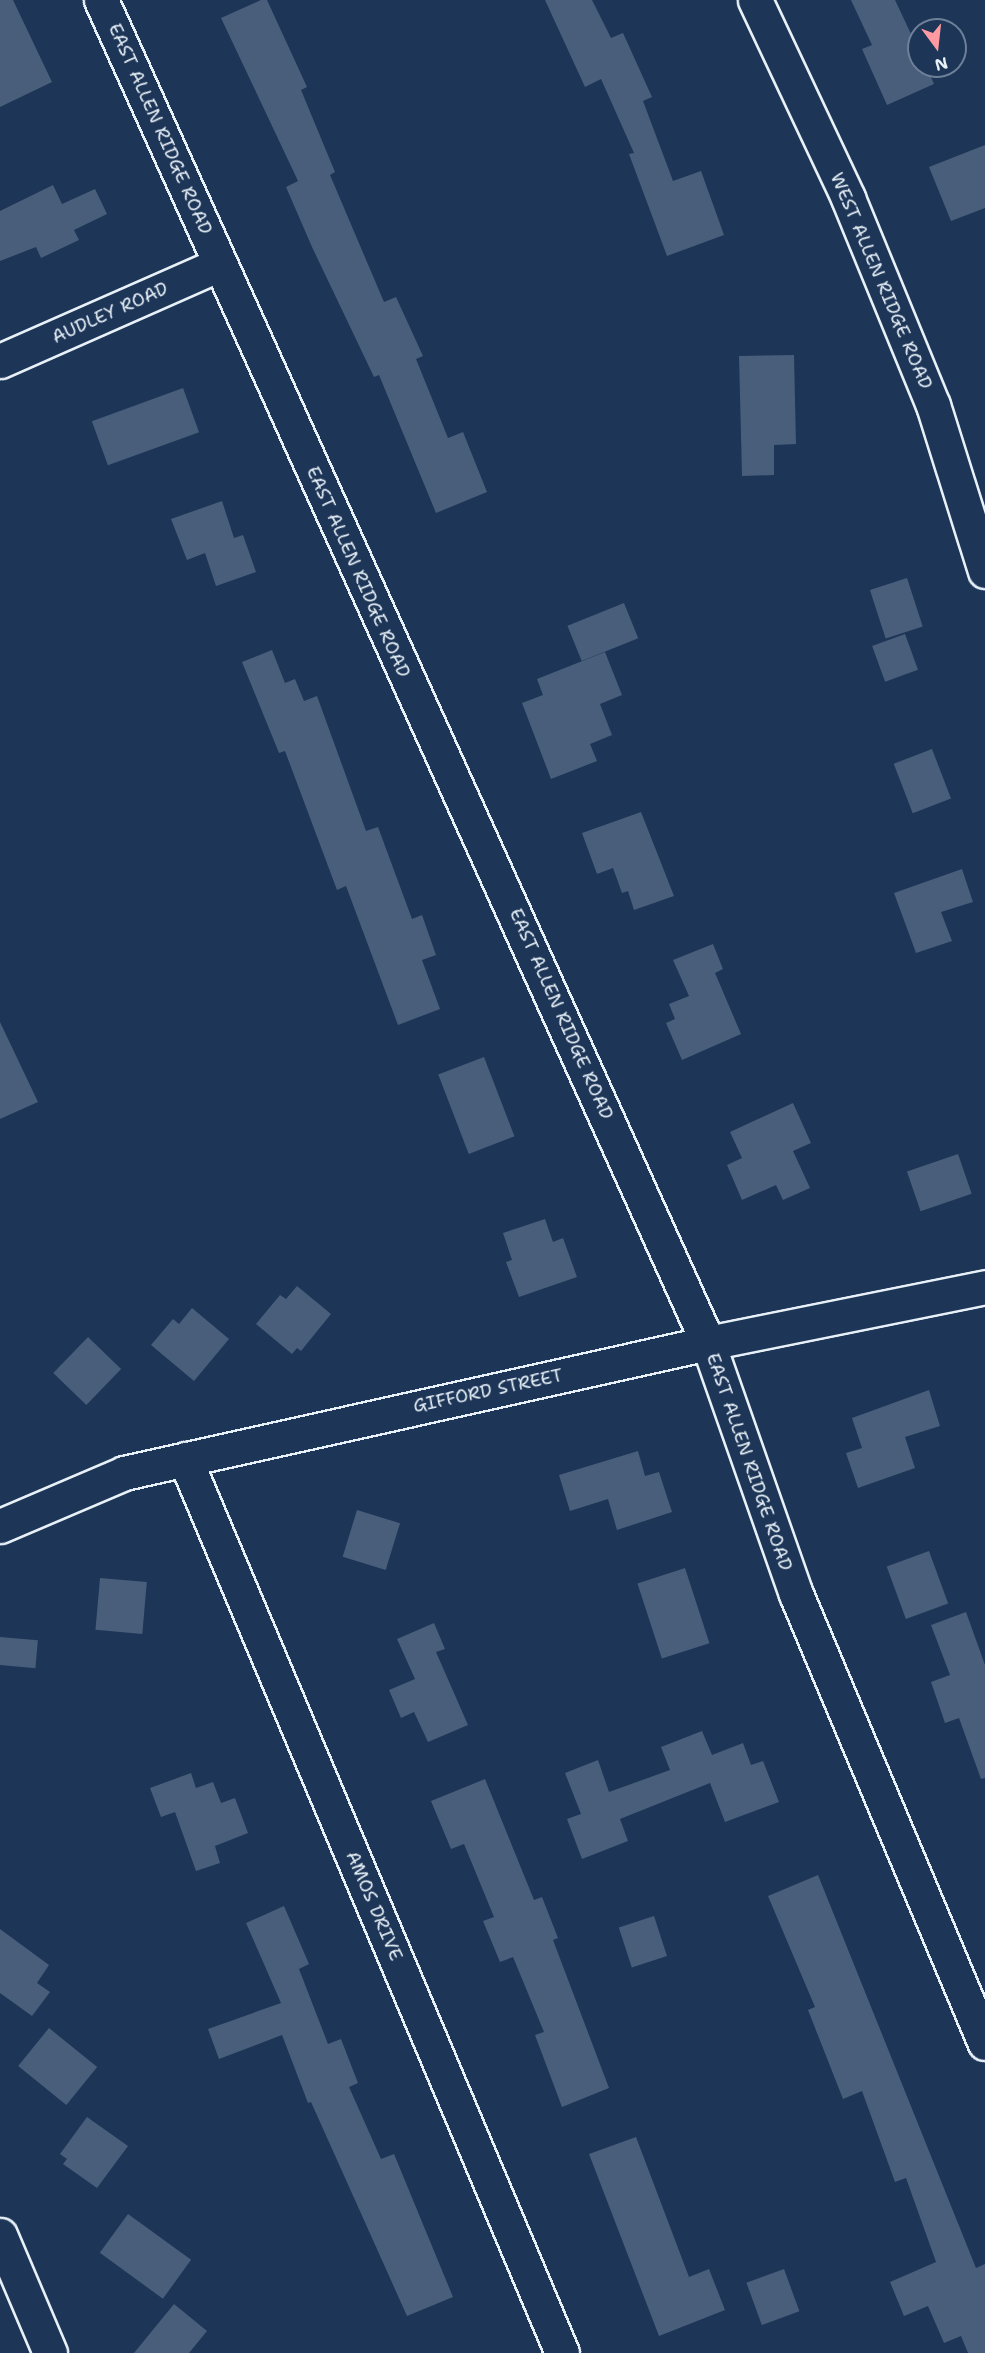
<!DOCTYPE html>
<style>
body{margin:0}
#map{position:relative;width:985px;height:2353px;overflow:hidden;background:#1d3557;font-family:"Shantell Sans",sans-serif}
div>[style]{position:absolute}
.building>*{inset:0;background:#495e7a;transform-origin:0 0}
.roads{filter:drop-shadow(2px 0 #e8f1f8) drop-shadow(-2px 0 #e8f1f8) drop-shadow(0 2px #e8f1f8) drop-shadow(0 -2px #e8f1f8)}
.minor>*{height:33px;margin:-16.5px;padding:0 16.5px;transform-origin:16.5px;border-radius:16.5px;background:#1d3557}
span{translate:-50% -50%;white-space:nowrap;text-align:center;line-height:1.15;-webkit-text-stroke:4.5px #1d3557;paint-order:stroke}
.street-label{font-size:18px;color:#e8f1f8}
.north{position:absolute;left:907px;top:18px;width:60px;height:60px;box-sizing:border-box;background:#1d3557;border:2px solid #6e8097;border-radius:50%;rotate:165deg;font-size:16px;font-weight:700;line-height:24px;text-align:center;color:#e8f1f8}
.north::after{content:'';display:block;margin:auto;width:21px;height:27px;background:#ff9aa2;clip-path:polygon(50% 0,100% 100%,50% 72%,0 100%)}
</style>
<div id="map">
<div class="building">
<i style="clip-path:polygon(0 0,13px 0,52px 82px,0 107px)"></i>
<i style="clip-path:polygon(261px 0,267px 0,307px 87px,301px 90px,335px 172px,330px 175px,384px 302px,396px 297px,423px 356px,416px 359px,448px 438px,463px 432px,487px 492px,436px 513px,379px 375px,374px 377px,312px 247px,286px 187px,298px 181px,221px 18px)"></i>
<i style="clip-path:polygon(545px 0,592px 0,611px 38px,623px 33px,652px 97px,643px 101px,673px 181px,701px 171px,724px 235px,667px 256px,629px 154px,634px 153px,601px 79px,585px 87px)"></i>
<i style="clip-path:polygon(851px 0,895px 0,919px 51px,919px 66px,926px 66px,934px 84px,887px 105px,862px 49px,872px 45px)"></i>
<i style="clip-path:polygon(985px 145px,985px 208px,951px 221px,929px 167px)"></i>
<i style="clip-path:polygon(53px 185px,62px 204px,95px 189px,107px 214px,74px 230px,79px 240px,41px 258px,36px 247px,0 261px,0 211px)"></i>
<i style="clip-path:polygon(794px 355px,796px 444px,774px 445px,774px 475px,742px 476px,739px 356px)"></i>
<i style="left:183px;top:388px;width:47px;height:97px;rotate:70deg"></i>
<i style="clip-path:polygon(222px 501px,234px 538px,243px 535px,256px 572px,216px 586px,205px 553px,187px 560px,171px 519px)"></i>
<i style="left:907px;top:578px;width:51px;height:39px;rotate:72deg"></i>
<i style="left:624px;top:603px;width:38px;height:61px;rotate:68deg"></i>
<i style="left:905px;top:634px;width:38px;height:35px;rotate:70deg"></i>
<i style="clip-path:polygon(272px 650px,285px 683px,295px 679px,304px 701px,317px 696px,366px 831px,378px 827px,412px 919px,422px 915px,436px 955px,422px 960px,440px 1009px,398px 1025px,346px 886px,337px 890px,285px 751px,279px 753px,242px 662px)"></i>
<i style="clip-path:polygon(605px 652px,622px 695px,600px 704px,612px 735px,590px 744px,597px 761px,551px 779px,522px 703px,543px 695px,537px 679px)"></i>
<i style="left:932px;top:749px;width:53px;height:41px;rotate:69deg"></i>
<i style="clip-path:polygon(641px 812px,674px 896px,634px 910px,628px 891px,622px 893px,613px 868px,597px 874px,582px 833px)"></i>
<i style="clip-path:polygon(962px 869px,973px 902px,941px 912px,952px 941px,916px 953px,894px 893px)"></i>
<i style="clip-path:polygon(713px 944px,723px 969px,715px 973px,741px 1034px,682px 1060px,666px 1023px,675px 1019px,669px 1004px,689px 996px,673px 960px)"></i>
<i style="clip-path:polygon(0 1022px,38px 1102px,0 1119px)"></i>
<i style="left:484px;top:1057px;width:85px;height:49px;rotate:69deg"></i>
<i style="clip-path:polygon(793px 1103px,811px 1143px,793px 1151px,810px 1188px,783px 1200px,776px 1185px,742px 1200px,727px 1165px,742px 1158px,730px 1132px)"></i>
<i style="left:958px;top:1154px;width:42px;height:54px;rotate:71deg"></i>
<i style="clip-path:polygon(545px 1219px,553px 1242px,563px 1238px,577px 1277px,519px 1297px,506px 1262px,512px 1260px,503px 1233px)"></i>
<i style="clip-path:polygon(297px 1286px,331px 1314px,301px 1351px,297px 1348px,292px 1354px,256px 1324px,280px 1295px,286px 1299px)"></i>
<i style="clip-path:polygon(192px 1308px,229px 1339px,194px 1381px,151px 1345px,173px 1319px,179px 1324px)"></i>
<i style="left:88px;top:1337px;width:46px;height:50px;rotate:44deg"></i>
<i style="clip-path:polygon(929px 1390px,940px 1426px,905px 1437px,915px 1468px,858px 1488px,846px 1453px,862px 1448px,852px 1418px)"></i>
<i style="clip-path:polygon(638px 1451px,645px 1476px,659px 1472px,672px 1512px,617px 1530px,608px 1499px,570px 1511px,559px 1475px)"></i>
<i style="left:357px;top:1510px;width:45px;height:49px;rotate:17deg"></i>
<i style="left:929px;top:1551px;width:56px;height:45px;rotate:70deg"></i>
<i style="left:685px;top:1568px;width:79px;height:50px;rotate:72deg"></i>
<i style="left:100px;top:1578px;width:47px;height:52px;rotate:5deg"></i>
<i style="clip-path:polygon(966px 1612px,985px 1665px,985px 1778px,981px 1779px,959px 1718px,945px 1723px,931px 1682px,950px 1675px,931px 1625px)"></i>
<i style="clip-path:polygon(434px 1623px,445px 1649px,436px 1652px,468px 1725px,428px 1742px,414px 1712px,401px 1718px,389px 1690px,415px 1679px,397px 1639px)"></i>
<i style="left:0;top:1637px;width:38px;height:28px;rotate:5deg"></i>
<i style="clip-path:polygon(702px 1731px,712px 1755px,743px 1743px,751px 1765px,763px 1761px,779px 1802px,725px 1822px,710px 1783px,620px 1819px,628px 1841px,582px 1859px,567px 1819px,581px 1814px,565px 1773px,598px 1760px,609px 1792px,670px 1770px,661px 1747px)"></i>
<i style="clip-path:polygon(191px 1773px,196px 1788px,213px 1782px,221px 1803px,235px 1798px,248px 1833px,215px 1846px,220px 1863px,196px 1871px,175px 1812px,161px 1817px,150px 1788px)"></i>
<i style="clip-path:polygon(485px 1779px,534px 1900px,542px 1897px,558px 1938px,553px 1940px,609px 2088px,562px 2107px,535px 2035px,544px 2032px,513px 1957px,500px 1962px,483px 1921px,494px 1917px,464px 1844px,451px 1849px,431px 1801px)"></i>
<i style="clip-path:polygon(818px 1875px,976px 2268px,985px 2264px,985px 2353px,968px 2353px,961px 2336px,944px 2343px,928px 2306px,904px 2316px,890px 2282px,936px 2262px,906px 2178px,895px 2182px,862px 2091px,843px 2099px,808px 2010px,815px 2007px,768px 1896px)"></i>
<i style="clip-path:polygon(284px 1906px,309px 1964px,299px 1969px,328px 2044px,341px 2039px,358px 2083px,349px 2087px,381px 2159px,394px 2154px,453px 2297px,407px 2316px,311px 2102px,308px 2103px,282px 2035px,219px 2059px,208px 2029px,281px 2003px,246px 1923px)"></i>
<i style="left:654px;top:1916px;width:42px;height:37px;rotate:72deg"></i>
<i style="clip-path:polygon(0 1929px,49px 1965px,37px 1983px,50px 1992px,32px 2016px,0 1993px)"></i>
<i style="left:49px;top:2028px;width:62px;height:49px;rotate:39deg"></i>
<i style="clip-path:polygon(87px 2117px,128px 2146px,97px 2188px,63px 2164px,67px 2159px,60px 2154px)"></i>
<i style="clip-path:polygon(636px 2137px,689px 2277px,709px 2269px,725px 2310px,659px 2336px,589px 2154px)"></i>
<i style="left:128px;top:2214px;width:78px;height:48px;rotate:36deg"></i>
<i style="left:784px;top:2269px;width:45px;height:40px;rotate:70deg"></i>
<i style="clip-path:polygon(174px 2304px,207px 2331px,189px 2353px,134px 2353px)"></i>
</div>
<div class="roads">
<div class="minor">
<i style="left:101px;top:0;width:1474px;rotate:65.68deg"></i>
<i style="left:708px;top:1343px;width:266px;rotate:70.7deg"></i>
<i style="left:796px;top:1594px;width:487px;rotate:67.2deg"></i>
<i style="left:755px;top:0;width:219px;rotate:64.8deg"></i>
<i style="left:848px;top:198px;width:224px;rotate:67.7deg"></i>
<i style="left:933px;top:405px;width:174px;rotate:72.6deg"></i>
<i style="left:0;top:361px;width:240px;rotate:-23.8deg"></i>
<i style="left:185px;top:1459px;width:970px;rotate:67.13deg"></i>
<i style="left:0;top:1526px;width:135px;rotate:-23.1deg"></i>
<i style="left:124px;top:1473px;width:598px;rotate:-12.55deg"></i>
<i style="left:708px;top:1343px;width:283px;rotate:-11.4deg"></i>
<i style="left:0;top:2235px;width:128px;rotate:67deg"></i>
</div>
</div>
<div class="street-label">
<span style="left:160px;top:129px;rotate:66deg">EAST ALLEN RIDGE ROAD</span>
<span style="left:881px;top:281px;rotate:67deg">WEST ALLEN RIDGE ROAD</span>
<span style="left:110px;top:313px;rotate:-24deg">AUDLEY ROAD</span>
<span style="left:358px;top:572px;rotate:66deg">EAST ALLEN RIDGE ROAD</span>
<span style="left:561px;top:1014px;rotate:66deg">EAST ALLEN RIDGE ROAD</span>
<span style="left:488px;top:1391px;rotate:-12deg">GIFFORD STREET</span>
<span style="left:749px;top:1462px;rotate:71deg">EAST ALLEN RIDGE ROAD</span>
<span style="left:374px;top:1906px;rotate:67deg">AMOS DRIVE</span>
</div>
<div class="north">N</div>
</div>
